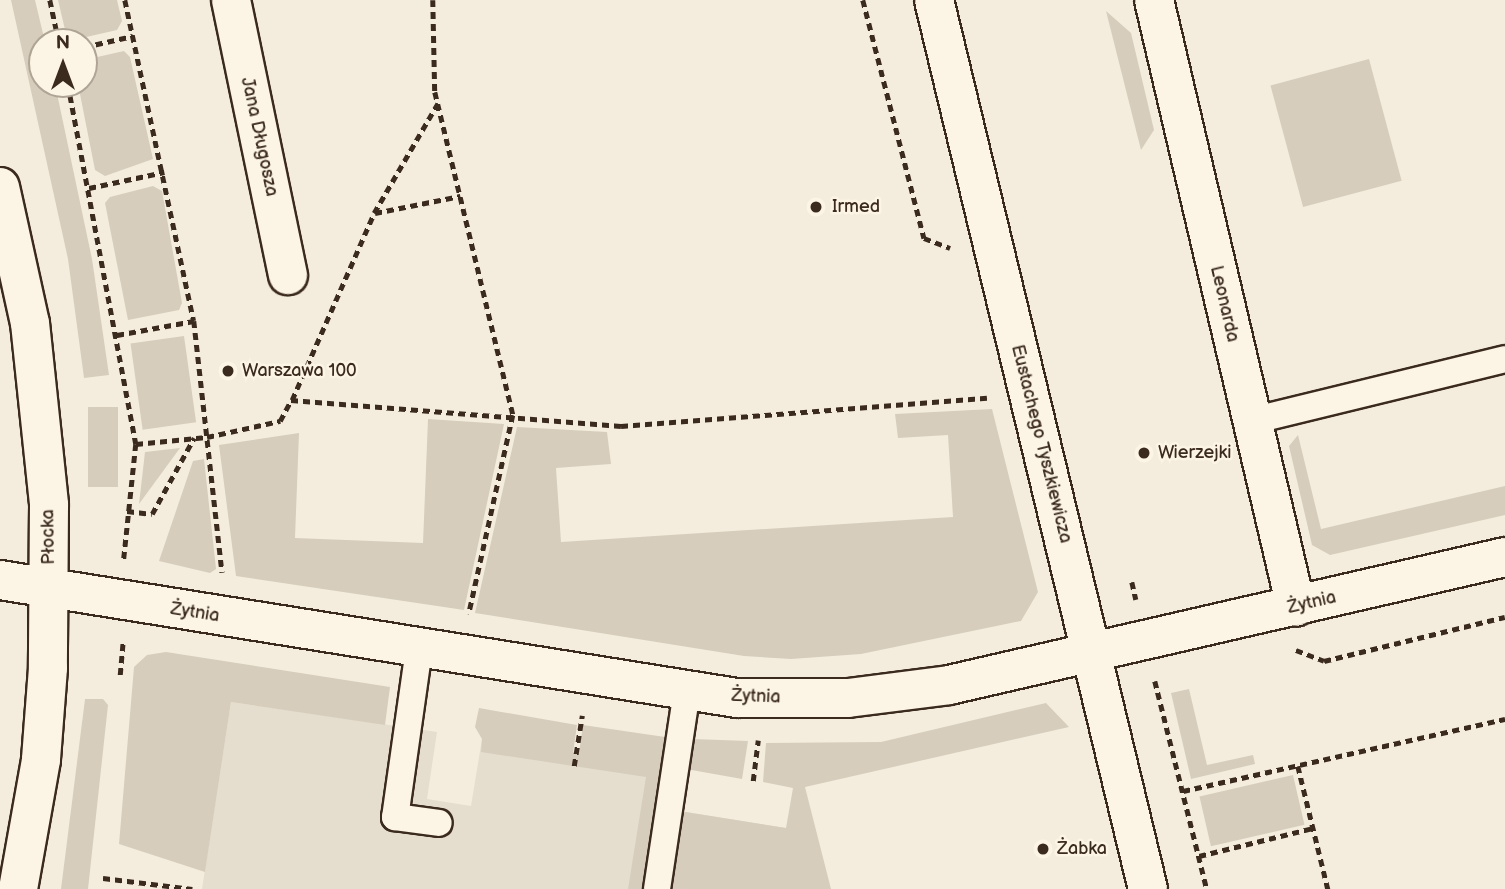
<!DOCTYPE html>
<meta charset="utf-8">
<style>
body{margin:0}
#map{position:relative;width:1505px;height:889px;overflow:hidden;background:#f4eddd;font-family:"Balsamiq Sans",sans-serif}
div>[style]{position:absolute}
.built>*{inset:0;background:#e5ddce}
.green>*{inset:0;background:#d6cdbd;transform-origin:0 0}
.path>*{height:4.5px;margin-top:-2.25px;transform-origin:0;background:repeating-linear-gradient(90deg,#3b2a1e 0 7px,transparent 0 12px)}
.roads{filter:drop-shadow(2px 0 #3b2a1e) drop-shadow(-2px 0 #3b2a1e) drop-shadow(0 2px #3b2a1e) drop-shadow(0 -2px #3b2a1e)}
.lane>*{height:26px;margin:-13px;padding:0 13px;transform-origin:13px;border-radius:13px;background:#fcf5e5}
.street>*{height:38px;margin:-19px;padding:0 19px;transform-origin:19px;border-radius:19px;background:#fcf5e5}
.secondary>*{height:38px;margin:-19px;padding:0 19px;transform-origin:19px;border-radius:19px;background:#fcf5e5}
.dots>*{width:19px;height:19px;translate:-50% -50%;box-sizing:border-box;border:4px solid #fcf5e5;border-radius:50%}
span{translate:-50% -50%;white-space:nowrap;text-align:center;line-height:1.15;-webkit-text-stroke:5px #fcf5e5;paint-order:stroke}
.street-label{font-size:18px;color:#3b2a1e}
.poi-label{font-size:18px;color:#3b2a1e}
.left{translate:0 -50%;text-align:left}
.north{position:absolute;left:28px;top:28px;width:70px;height:70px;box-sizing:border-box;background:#fcf5e5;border:2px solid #afa495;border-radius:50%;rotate:0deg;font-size:19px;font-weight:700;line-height:28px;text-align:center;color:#3b2a1e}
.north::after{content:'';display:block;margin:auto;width:24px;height:32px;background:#3b2a1e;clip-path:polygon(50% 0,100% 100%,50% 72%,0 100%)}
</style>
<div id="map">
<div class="built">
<i style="clip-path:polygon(231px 702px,437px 732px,427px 799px,471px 806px,482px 739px,686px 769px,680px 811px,786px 828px,831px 889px,202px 889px)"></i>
</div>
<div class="green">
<i style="clip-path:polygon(11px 0,35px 0,45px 42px,42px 84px,55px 84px,92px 259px,109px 375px,84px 378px,68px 259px)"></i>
<i style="clip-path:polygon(58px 0,117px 0,122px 21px,117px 30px,73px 40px,66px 34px)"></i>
<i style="clip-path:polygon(1106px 11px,1131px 33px,1154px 130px,1141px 150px)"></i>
<i style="clip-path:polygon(124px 51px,130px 57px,153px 159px,105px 176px,95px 170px,78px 84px,84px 84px,84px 60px)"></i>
<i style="left:1369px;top:59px;width:126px;height:102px;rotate:75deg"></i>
<i style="clip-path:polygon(153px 186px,162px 191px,182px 303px,179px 310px,128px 320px,105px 203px,110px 197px)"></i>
<i style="left:184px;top:336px;width:87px;height:54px;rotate:82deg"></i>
<i style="left:88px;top:407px;width:30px;height:80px"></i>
<i style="clip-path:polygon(992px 409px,1038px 592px,1021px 621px,861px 654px,791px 659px,744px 656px,475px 613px,517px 427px,607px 432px,611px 464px,556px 468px,561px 542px,953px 517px,948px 435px,898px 438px,895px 414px)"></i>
<i style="clip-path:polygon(428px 419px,504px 424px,464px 610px,236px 576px,219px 445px,299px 433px,295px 538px,423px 543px)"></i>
<i style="clip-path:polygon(1298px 435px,1321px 529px,1505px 486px,1505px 515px,1330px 555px,1312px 545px,1289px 446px)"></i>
<i style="clip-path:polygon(180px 448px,139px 504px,145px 452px)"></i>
<i style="clip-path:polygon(204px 459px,216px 569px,210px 573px,159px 561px,193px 461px)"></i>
<i style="clip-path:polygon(166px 652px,390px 687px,385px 725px,231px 702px,205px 872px,119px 844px,134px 667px,147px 655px)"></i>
<i style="clip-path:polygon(1189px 689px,1207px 765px,1253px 755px,1255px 764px,1191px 779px,1171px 693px)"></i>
<i style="clip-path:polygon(85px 699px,103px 699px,108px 705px,89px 880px,88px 889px,61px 889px)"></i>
<i style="clip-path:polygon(1046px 703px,1069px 727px,805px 787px,831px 889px,668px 889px,679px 811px,786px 828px,793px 788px,763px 782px,766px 743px,881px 742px)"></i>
<i style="clip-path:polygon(479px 708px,577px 725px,573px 753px,579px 753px,583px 725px,665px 737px,642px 889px,628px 889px,646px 777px,481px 752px,482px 739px,475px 727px)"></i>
<i style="clip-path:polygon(693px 739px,748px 741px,742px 779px,686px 769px)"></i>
<i style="left:1293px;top:775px;width:51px;height:96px;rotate:77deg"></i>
</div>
<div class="path">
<i style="left:50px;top:0;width:43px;rotate:77.9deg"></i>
<i style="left:125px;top:0;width:328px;rotate:77.9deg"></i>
<i style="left:194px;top:321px;width:253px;rotate:83.6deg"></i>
<i style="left:433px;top:0;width:92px;rotate:88.8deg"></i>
<i style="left:435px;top:92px;width:332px;rotate:76.4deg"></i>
<i style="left:513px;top:415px;width:204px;rotate:102.5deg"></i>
<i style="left:863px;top:0;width:246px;rotate:75.6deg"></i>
<i style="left:924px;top:238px;width:28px;rotate:21deg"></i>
<i style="left:84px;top:47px;width:50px;rotate:-12.7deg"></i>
<i style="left:68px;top:84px;width:366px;rotate:79.3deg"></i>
<i style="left:136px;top:444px;width:116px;rotate:96deg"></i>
<i style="left:89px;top:188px;width:77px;rotate:-12deg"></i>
<i style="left:375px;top:213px;width:87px;rotate:-11.3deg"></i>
<i style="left:117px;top:335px;width:78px;rotate:-10.3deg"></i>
<i style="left:292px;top:400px;width:204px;rotate:-66.3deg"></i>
<i style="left:374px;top:213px;width:127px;rotate:-59.8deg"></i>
<i style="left:136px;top:444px;width:71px;rotate:-5.6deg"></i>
<i style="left:207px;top:437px;width:75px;rotate:-12.4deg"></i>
<i style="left:280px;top:421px;width:24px;rotate:-62deg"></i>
<i style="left:291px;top:400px;width:331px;rotate:4.5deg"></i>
<i style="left:621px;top:426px;width:367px;rotate:-4.4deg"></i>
<i style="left:127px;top:511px;width:25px;rotate:7deg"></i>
<i style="left:152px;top:514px;width:87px;rotate:-61.1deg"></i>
<i style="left:1132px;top:582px;width:18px;rotate:77deg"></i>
<i style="left:1296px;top:650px;width:30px;rotate:21deg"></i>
<i style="left:1324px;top:661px;width:186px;rotate:-13.7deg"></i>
<i style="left:120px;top:675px;width:32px;rotate:-85deg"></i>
<i style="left:1155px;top:681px;width:214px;rotate:76deg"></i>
<i style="left:574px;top:766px;width:51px;rotate:-80.9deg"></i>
<i style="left:1298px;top:766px;width:127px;rotate:76.3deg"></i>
<i style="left:753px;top:781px;width:41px;rotate:-83deg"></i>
<i style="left:1183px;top:791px;width:330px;rotate:-12.6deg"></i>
<i style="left:1199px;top:856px;width:117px;rotate:-13.8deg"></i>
<i style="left:103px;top:878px;width:90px;rotate:7deg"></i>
</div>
<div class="roads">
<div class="lane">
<i style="left:1251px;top:421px;width:261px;rotate:-13.7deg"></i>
<i style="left:419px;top:649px;width:170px;rotate:98.1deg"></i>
<i style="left:395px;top:817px;width:44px;rotate:7.8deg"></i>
<i style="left:657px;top:889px;width:201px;rotate:-81.4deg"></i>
</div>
<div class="street">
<i style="left:231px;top:0;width:281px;rotate:78.3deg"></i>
<i style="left:934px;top:0;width:914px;rotate:76.47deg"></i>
<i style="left:1154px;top:0;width:623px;rotate:76.83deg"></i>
<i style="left:0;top:580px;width:746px;rotate:9.1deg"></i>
<i style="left:737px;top:698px;width:111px"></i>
<i style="left:848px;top:698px;width:102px;rotate:-7.3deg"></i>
<i style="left:949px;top:685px;width:571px;rotate:-12.96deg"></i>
</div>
<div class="secondary">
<i style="left:0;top:187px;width:139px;rotate:77.6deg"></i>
<i style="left:30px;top:323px;width:183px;rotate:84deg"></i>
<i style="left:49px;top:505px;width:163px;rotate:90.4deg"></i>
<i style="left:48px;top:668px;width:92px;rotate:94.4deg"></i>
<i style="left:41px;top:760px;width:131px;rotate:100.1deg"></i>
</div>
</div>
<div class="dots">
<i style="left:816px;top:207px;background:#3b2a1e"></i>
<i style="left:228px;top:371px;background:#3b2a1e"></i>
<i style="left:1144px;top:453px;background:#3b2a1e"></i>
<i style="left:1043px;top:849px;background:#3b2a1e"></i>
</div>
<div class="street-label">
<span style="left:259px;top:137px;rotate:78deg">Jana Długosza</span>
<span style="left:1224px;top:304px;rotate:77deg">Leonarda</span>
<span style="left:1041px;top:444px;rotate:76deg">Eustachego Tyszkiewicza</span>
<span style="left:49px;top:537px;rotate:-91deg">Płocka</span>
<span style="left:1312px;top:603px;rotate:-13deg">Żytnia</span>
<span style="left:195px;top:613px;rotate:9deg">Żytnia</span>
<span style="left:756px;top:697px;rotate:2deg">Żytnia</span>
</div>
<div class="poi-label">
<span class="left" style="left:832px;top:207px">Irmed</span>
<span class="left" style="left:242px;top:371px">Warszawa 100</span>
<span class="left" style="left:1158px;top:453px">Wierzejki</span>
<span class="left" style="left:1057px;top:849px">Żabka</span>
</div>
<div class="north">N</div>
</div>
